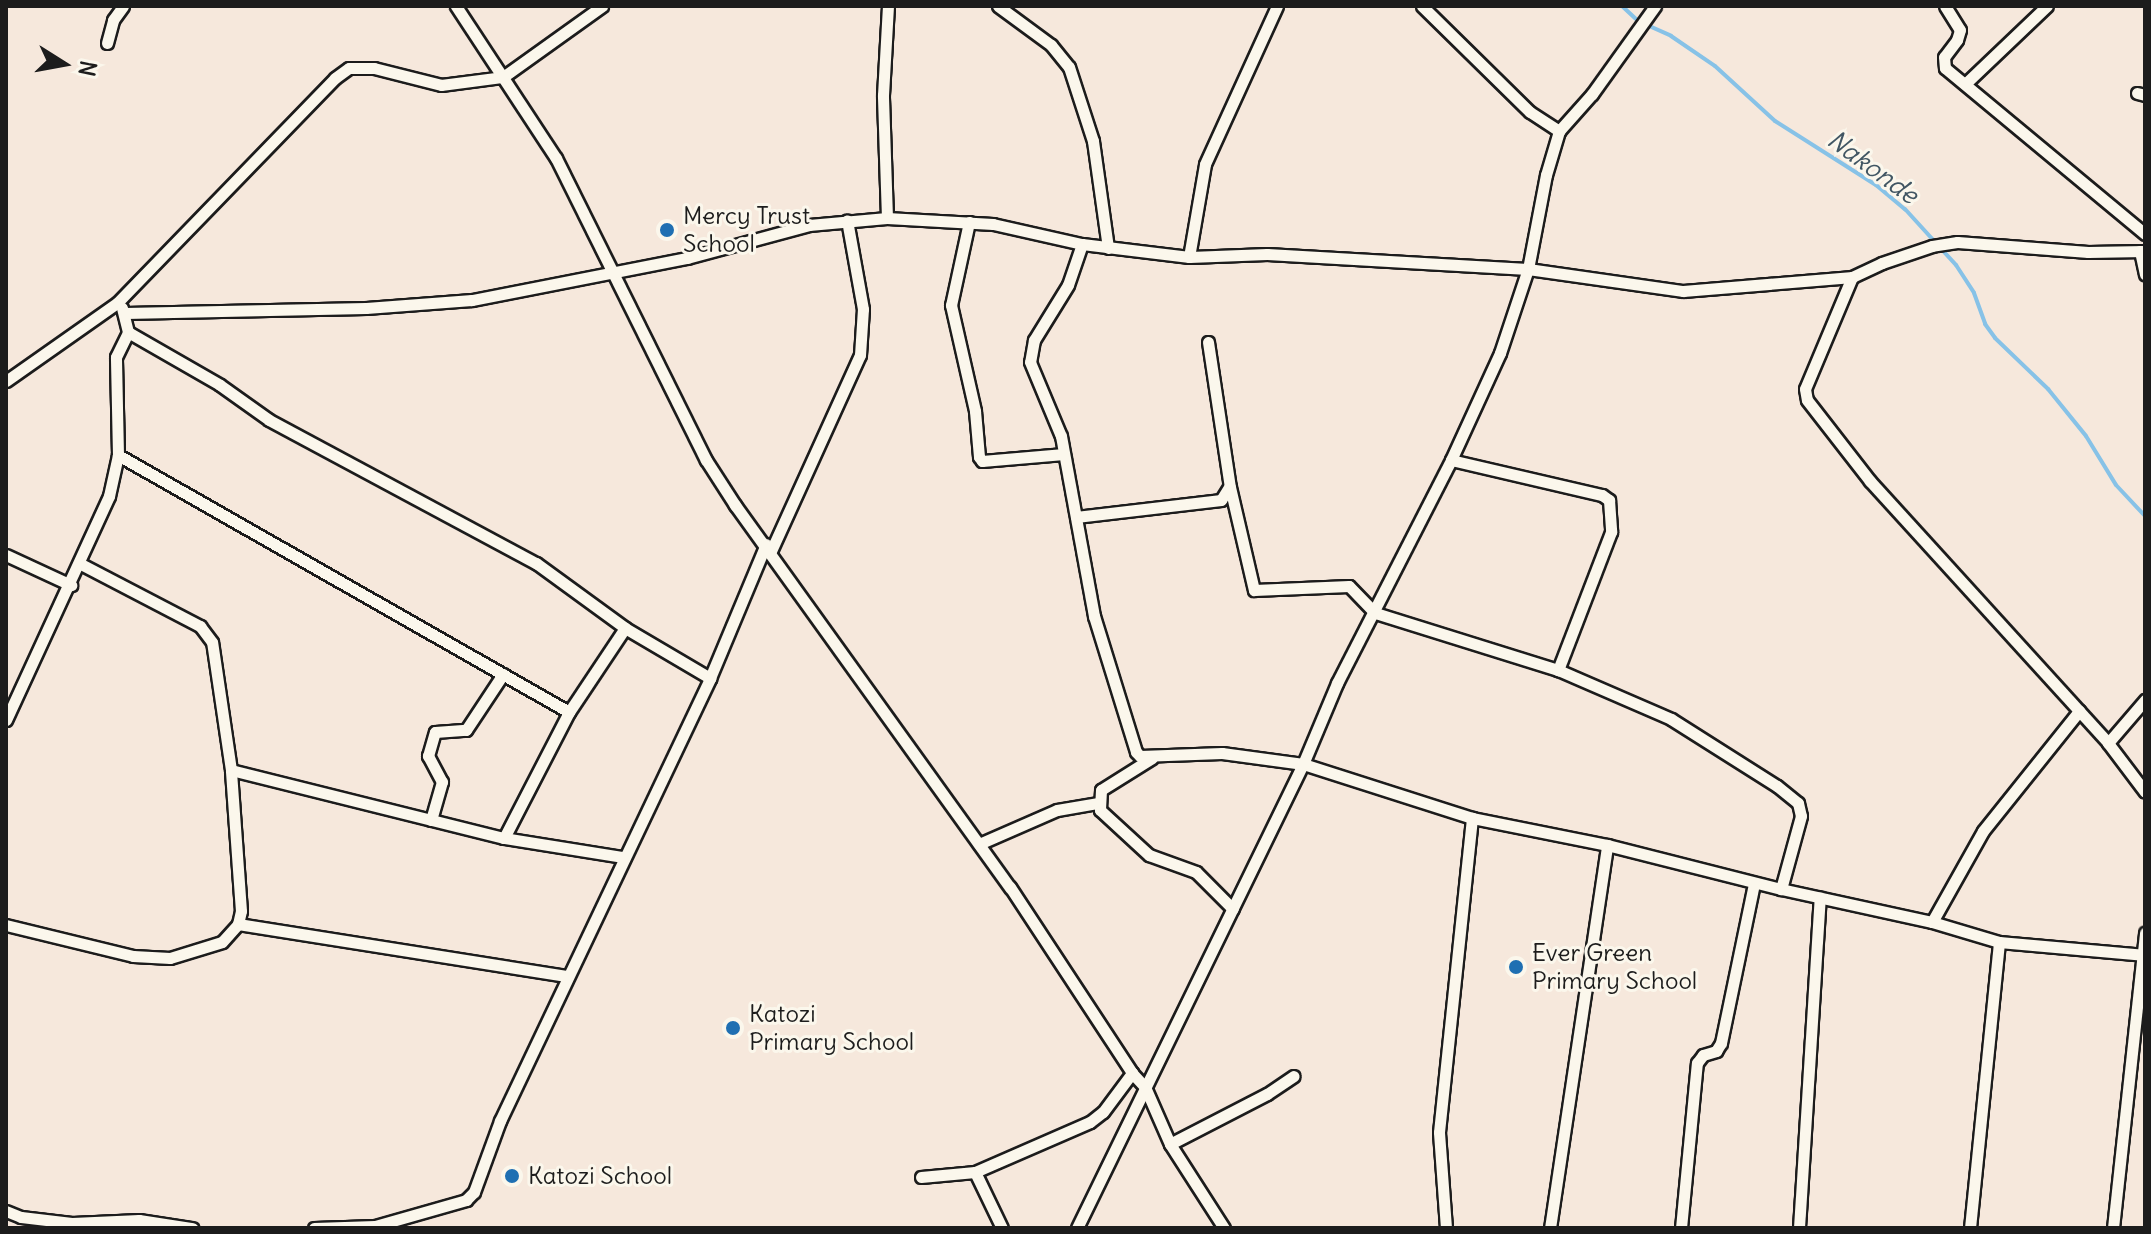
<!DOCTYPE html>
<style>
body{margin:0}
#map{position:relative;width:2151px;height:1234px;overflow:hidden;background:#f6e8dc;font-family:Delius,sans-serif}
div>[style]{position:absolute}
.stream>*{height:4px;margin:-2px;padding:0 2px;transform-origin:2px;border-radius:2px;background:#87c2e7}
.roads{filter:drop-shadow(2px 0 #1c1c1c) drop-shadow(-2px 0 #1c1c1c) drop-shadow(0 2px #1c1c1c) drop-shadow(0 -2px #1c1c1c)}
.street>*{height:11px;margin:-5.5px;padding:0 5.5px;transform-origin:5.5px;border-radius:5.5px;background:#fbf7ec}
.dots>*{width:22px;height:22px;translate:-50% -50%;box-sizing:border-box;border:4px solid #fbf7ec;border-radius:50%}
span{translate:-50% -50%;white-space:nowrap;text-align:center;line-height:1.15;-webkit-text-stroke:6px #fbf7ec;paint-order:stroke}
.poi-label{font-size:24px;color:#1c1c1c}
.left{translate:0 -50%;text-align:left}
.water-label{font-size:26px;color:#415663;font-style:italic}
.frame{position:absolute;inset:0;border:8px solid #1c1c1c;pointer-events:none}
.north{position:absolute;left:24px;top:24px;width:80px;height:80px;-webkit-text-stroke:6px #fbf7ec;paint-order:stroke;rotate:101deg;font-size:22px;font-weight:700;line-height:32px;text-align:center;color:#1c1c1c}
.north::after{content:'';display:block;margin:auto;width:28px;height:36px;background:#1c1c1c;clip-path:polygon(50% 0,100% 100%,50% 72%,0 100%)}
</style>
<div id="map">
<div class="stream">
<i style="left:1622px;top:6px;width:22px;rotate:43deg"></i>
<i style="left:1638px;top:21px;width:36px;rotate:24deg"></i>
<i style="left:1671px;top:36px;width:53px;rotate:34.3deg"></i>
<i style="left:1715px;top:66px;width:81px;rotate:42.5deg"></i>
<i style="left:1775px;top:121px;width:120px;rotate:32.4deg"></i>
<i style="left:1876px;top:185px;width:38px;rotate:40deg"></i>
<i style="left:1905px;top:209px;width:76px;rotate:47.7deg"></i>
<i style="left:1956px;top:265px;width:33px;rotate:57deg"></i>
<i style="left:1974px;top:293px;width:33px;rotate:70deg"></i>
<i style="left:1985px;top:324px;width:17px;rotate:54deg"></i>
<i style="left:1995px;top:338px;width:74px;rotate:43.9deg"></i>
<i style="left:2048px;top:389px;width:60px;rotate:51deg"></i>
<i style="left:2086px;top:436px;width:57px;rotate:58.5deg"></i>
<i style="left:2116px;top:485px;width:42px;rotate:46.9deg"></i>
</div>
<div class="roads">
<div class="street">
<i style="left:456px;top:6px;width:182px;rotate:56.7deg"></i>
<i style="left:556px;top:158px;width:337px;rotate:63.6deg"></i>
<i style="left:706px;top:460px;width:54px;rotate:57.2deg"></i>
<i style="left:735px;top:505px;width:471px;rotate:54.3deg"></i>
<i style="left:1010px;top:887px;width:222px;rotate:56.7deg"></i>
<i style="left:1132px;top:1073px;width:19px;rotate:47deg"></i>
<i style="left:1145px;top:1087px;width:62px;rotate:66.3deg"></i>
<i style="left:1170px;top:1144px;width:100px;rotate:57.3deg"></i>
<i style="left:998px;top:6px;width:66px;rotate:36.3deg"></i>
<i style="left:1051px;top:45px;width:28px;rotate:51deg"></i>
<i style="left:1069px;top:67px;width:78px;rotate:72deg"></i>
<i style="left:1093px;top:141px;width:108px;rotate:82deg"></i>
<i style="left:1422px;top:6px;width:151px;rotate:44.5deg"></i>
<i style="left:1530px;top:112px;width:35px;rotate:33deg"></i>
<i style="left:1945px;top:6px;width:28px;rotate:58deg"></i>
<i style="left:1960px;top:30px;width:10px;rotate:107deg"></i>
<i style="left:1957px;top:40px;width:21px;rotate:127deg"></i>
<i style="left:1944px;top:57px;width:11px;rotate:85deg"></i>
<i style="left:1945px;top:68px;width:260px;rotate:39.7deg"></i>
<i style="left:107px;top:43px;width:24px;rotate:-75deg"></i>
<i style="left:113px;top:20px;width:17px;rotate:-54deg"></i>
<i style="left:1965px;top:84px;width:113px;rotate:-43.6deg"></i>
<i style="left:2137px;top:93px;width:8px;rotate:14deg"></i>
<i style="left:887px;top:218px;width:123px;rotate:-91.9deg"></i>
<i style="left:883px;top:95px;width:89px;rotate:-86.8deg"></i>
<i style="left:969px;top:222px;width:85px;rotate:102.2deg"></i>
<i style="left:951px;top:305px;width:109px;rotate:77.2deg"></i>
<i style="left:975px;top:411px;width:46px;rotate:85deg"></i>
<i style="left:979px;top:457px;width:5px;rotate:53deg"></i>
<i style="left:982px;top:461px;width:82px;rotate:-4.9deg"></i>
<i style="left:1082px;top:244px;width:43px;rotate:108.9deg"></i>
<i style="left:1068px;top:285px;width:65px;rotate:121.7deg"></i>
<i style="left:1034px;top:340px;width:22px;rotate:100deg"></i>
<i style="left:1030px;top:362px;width:80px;rotate:67.3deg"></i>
<i style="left:1061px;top:436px;width:183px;rotate:79.6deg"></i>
<i style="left:1094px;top:616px;width:142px;rotate:72.8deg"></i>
<i style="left:1136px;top:752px;width:6px;rotate:45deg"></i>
<i style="left:1140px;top:756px;width:82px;rotate:-2.1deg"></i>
<i style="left:1222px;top:753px;width:82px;rotate:7.7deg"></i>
<i style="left:1303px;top:764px;width:177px;rotate:17.7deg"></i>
<i style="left:1472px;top:818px;width:138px;rotate:11.3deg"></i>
<i style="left:1607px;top:845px;width:179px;rotate:14.2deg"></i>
<i style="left:1781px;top:889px;width:155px;rotate:12.3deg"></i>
<i style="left:1932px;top:922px;width:70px;rotate:16.6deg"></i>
<i style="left:1999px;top:942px;width:147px;rotate:5.1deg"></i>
<i style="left:2140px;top:251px;width:24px;rotate:78deg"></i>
<i style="left:2145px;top:251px;width:57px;rotate:179deg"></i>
<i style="left:2088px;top:252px;width:131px;rotate:-175.6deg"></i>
<i style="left:1957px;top:242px;width:25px;rotate:171deg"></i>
<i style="left:1932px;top:246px;width:53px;rotate:161.2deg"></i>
<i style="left:1882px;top:263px;width:33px;rotate:155deg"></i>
<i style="left:1852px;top:277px;width:121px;rotate:112.8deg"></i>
<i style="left:1805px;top:389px;width:11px;rotate:80deg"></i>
<i style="left:1807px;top:400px;width:103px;rotate:52.1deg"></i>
<i style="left:1870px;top:481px;width:354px;rotate:47.7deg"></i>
<i style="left:2108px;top:743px;width:61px;rotate:52.9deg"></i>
<i style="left:1189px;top:257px;width:94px;rotate:-80.2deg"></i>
<i style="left:1205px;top:164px;width:174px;rotate:-65.5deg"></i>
<i style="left:125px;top:313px;width:241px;rotate:-1.2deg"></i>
<i style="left:366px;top:308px;width:106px;rotate:-4.3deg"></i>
<i style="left:472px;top:300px;width:219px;rotate:-11.1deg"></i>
<i style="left:687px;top:258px;width:126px;rotate:-15.1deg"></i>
<i style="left:809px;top:225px;width:78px;rotate:-5.1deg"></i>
<i style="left:887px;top:218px;width:106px;rotate:3.2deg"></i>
<i style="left:993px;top:224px;width:91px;rotate:12.7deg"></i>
<i style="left:1082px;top:244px;width:108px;rotate:6.9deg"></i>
<i style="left:1189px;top:257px;width:78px;rotate:-2.2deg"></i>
<i style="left:1267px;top:254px;width:261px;rotate:3.3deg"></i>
<i style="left:1528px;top:269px;width:157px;rotate:8.1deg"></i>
<i style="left:1683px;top:291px;width:170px;rotate:-4.7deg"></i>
<i style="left:128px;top:332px;width:106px;rotate:29.9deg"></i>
<i style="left:220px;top:385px;width:60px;rotate:35.5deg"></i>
<i style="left:269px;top:420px;width:303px;rotate:28.2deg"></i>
<i style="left:536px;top:563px;width:110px;rotate:36.1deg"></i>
<i style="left:625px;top:628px;width:99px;rotate:30.5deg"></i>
<i style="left:1208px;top:342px;width:147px;rotate:81.4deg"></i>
<i style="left:1230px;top:487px;width:106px;rotate:76.9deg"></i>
<i style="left:1254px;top:590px;width:95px;rotate:-2.4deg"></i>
<i style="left:1349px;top:586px;width:37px;rotate:46deg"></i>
<i style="left:1375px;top:613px;width:192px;rotate:17.3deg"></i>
<i style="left:1558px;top:670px;width:123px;rotate:23.4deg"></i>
<i style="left:1671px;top:719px;width:125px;rotate:32.3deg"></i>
<i style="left:1777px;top:786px;width:27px;rotate:39deg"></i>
<i style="left:1798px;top:803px;width:13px;rotate:77deg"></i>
<i style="left:1801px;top:816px;width:76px;rotate:105.3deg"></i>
<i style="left:6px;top:381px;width:136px;rotate:-35.1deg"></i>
<i style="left:117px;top:303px;width:313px;rotate:-45.9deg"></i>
<i style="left:335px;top:78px;width:17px;rotate:-36deg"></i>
<i style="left:349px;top:68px;width:25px"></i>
<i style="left:374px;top:68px;width:69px;rotate:14.2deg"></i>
<i style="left:441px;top:85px;width:63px;rotate:-7.4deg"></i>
<i style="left:503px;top:77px;width:122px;rotate:-35.6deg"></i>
<i style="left:118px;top:455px;width:519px;rotate:29.68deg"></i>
<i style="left:1451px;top:460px;width:155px;rotate:13.1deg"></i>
<i style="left:1602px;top:495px;width:9px;rotate:36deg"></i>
<i style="left:1609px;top:500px;width:32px;rotate:86deg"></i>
<i style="left:1611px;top:532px;width:148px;rotate:111deg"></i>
<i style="left:1076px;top:517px;width:146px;rotate:-6.7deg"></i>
<i style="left:1221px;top:500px;width:15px;rotate:-58deg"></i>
<i style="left:771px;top:551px;width:215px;rotate:-65.6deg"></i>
<i style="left:860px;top:355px;width:46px;rotate:-86.3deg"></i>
<i style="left:863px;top:309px;width:90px;rotate:-100.2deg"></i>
<i style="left:6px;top:555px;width:72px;rotate:24.8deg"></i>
<i style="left:6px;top:720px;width:247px;rotate:-65.3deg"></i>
<i style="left:109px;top:496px;width:42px;rotate:-77.6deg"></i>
<i style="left:118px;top:455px;width:98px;rotate:-91.2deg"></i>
<i style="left:116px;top:357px;width:28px;rotate:-64deg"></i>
<i style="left:128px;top:332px;width:25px;rotate:-104deg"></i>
<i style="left:2108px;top:743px;width:57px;rotate:-49.3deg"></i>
<i style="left:1152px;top:758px;width:60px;rotate:147.9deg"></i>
<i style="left:1101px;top:790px;width:20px;rotate:93deg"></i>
<i style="left:1100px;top:810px;width:67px;rotate:42.6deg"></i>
<i style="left:1149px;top:855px;width:50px;rotate:19.9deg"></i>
<i style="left:1196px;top:872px;width:52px;rotate:45deg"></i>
<i style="left:231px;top:770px;width:281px;rotate:14deg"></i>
<i style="left:504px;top:838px;width:120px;rotate:9.1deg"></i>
<i style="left:431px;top:820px;width:40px;rotate:-74deg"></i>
<i style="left:442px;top:782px;width:30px;rotate:-118deg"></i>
<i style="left:428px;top:756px;width:25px;rotate:-74deg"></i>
<i style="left:435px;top:732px;width:31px;rotate:-4deg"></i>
<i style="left:466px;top:730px;width:67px;rotate:-56.5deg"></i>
<i style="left:504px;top:838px;width:142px;rotate:-62.7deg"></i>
<i style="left:569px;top:712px;width:101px;rotate:-56.3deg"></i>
<i style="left:979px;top:844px;width:85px;rotate:-23.6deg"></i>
<i style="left:1057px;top:810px;width:42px;rotate:-9.7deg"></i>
<i style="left:1932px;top:922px;width:104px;rotate:-60.7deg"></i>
<i style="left:1983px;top:831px;width:154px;rotate:-51.3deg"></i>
<i style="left:238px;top:924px;width:334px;rotate:9deg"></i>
<i style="left:6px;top:925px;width:131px;rotate:13.7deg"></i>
<i style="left:133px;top:956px;width:37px;rotate:3deg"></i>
<i style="left:170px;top:958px;width:54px;rotate:-17.1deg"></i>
<i style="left:222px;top:942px;width:24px;rotate:-48deg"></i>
<i style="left:238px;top:924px;width:13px;rotate:-77deg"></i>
<i style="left:241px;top:911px;width:141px;rotate:-94.1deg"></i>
<i style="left:231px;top:770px;width:129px;rotate:-98.4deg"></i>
<i style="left:212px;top:642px;width:20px;rotate:-127deg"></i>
<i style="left:200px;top:626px;width:134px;rotate:-152.5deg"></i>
<i style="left:1170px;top:1144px;width:109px;rotate:-27.3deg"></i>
<i style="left:1267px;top:1094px;width:32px;rotate:-34deg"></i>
<i style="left:975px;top:1172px;width:62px;rotate:64.3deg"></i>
<i style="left:921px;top:1177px;width:54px;rotate:-5.3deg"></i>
<i style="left:975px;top:1172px;width:125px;rotate:-23.5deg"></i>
<i style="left:1090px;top:1122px;width:16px;rotate:-38deg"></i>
<i style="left:1103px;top:1112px;width:49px;rotate:-53.4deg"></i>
<i style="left:6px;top:1211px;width:16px;rotate:22deg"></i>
<i style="left:21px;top:1217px;width:51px;rotate:6.7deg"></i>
<i style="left:72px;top:1223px;width:67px;rotate:-2.6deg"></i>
<i style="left:139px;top:1220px;width:54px;rotate:8.6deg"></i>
<i style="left:314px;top:1228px;width:61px;rotate:-1.9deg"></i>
<i style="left:375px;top:1226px;width:95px;rotate:-15.9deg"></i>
<i style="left:466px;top:1200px;width:11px;rotate:-45deg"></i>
<i style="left:474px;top:1192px;width:76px;rotate:-69.9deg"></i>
<i style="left:500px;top:1121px;width:490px;rotate:-64.6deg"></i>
<i style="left:710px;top:678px;width:145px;rotate:-67.3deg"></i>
<i style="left:1077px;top:1228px;width:516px;rotate:-64.03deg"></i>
<i style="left:1303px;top:764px;width:88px;rotate:-67.2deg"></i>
<i style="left:1337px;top:683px;width:250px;rotate:-62.9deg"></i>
<i style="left:1451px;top:460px;width:118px;rotate:-65.4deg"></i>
<i style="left:1500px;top:353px;width:89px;rotate:-71.6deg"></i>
<i style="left:1528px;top:269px;width:96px;rotate:-79.2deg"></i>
<i style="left:1546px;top:175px;width:46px;rotate:-73.5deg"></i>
<i style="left:1559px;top:131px;width:50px;rotate:-48.3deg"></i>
<i style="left:1592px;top:94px;width:108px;rotate:-54.4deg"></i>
<i style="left:1446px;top:1228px;width:96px;rotate:-94.2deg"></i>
<i style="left:1439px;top:1132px;width:316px;rotate:-84deg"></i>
<i style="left:1550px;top:1228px;width:387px;rotate:-81.5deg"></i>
<i style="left:1681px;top:1228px;width:166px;rotate:-84.5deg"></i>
<i style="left:1697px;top:1063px;width:10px;rotate:-53deg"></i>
<i style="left:1703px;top:1055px;width:14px;rotate:-17deg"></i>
<i style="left:1716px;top:1051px;width:9px;rotate:-58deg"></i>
<i style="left:1721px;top:1043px;width:163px;rotate:-78.3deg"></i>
<i style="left:1799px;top:1228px;width:331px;rotate:-86.4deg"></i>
<i style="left:1970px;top:1228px;width:287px;rotate:-84.2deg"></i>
<i style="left:2113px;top:1228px;width:297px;rotate:-83.8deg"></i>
</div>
</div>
<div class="dots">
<i style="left:667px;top:230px;background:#1f6fb2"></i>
<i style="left:1516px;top:967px;background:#1f6fb2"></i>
<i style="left:733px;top:1028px;background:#1f6fb2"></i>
<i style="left:512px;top:1176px;background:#1f6fb2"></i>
</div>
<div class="poi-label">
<span class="left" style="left:683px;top:230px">Mercy Trust<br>School</span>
<span class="left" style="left:1532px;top:967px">Ever Green<br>Primary School</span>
<span class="left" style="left:749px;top:1028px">Katozi<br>Primary School</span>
<span class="left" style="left:528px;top:1176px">Katozi School</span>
</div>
<div class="water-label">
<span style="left:1873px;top:167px;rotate:36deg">Nakonde</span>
</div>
<div class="frame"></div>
<div class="north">N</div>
</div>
